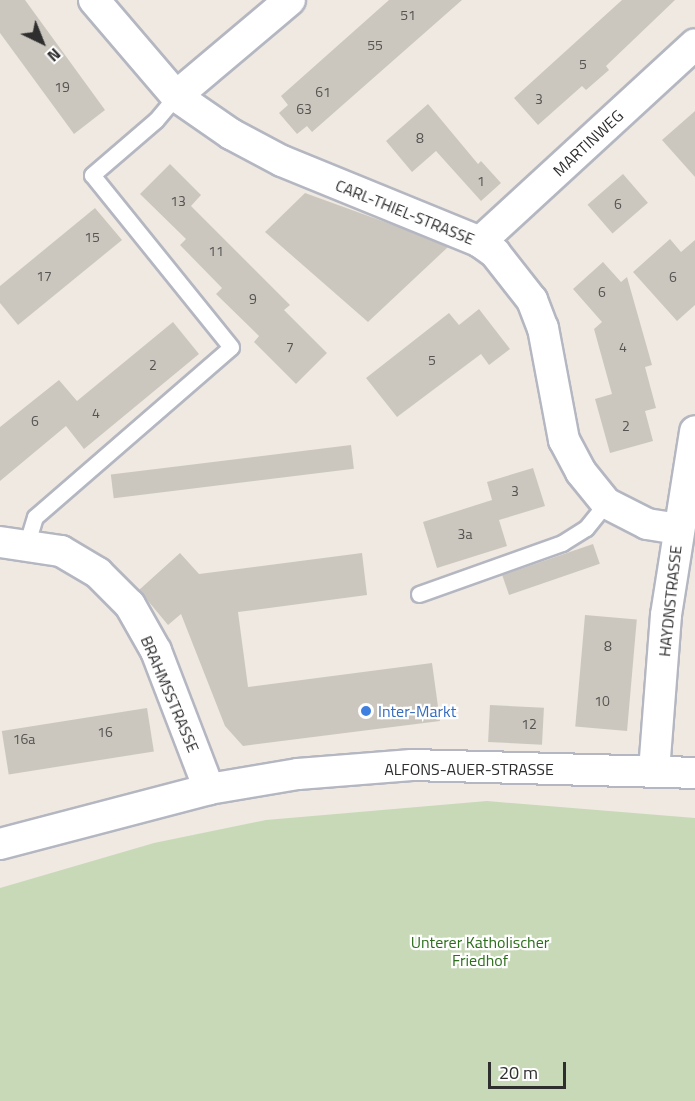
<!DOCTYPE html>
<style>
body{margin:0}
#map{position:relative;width:695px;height:1101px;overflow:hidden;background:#efe9e1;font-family:"Titillium Web",sans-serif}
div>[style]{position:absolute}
.cemetery>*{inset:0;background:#c8d9b8}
.building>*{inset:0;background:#cbc7bf;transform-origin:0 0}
.roads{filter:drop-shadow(2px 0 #b4b7c1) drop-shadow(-2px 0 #b4b7c1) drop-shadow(0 2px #b4b7c1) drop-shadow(0 -2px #b4b7c1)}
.service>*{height:15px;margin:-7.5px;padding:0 7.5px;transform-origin:7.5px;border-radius:7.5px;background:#fff}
.minor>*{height:30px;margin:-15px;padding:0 15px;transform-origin:15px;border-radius:15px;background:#fff}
.dots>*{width:16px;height:16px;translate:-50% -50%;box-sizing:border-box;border:3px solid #fff;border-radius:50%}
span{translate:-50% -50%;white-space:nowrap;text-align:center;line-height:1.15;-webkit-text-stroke:4.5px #fff;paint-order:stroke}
.number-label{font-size:14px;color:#555452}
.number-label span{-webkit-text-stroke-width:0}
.street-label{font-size:16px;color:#2e2e2e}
.shop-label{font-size:16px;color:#366cbe}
.left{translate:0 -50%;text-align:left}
.park-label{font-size:16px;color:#2c6e1b}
.north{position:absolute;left:12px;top:12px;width:60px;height:60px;-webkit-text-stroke:4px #fff;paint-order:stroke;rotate:137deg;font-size:16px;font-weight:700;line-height:24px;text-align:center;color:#2e2e2e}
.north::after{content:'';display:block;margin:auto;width:21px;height:27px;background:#2e2e2e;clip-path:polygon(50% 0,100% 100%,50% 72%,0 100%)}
.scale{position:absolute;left:488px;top:1062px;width:78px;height:27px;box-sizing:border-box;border:3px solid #2e2e2e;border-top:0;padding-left:8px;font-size:18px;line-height:21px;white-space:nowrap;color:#2e2e2e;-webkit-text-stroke:4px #fff;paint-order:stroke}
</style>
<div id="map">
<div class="cemetery">
<i style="clip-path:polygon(487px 801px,695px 818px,695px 1101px,0 1101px,0 888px,154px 843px,266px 820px)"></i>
</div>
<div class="building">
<i style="clip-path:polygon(0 0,25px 0,105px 110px,74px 134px,0 33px)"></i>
<i style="clip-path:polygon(389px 0,462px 0,312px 132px,307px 126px,297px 134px,279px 113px,288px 105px,281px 96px)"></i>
<i style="clip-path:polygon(622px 0,675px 0,606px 66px,609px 70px,586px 90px,582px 86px,538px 125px,514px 98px)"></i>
<i style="clip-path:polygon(428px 104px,478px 164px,481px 161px,501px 183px,481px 201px,436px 151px,412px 172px,386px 141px)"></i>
<i style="clip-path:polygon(695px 111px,695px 177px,662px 140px)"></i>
<i style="clip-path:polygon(170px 164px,201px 195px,191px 206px,290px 305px,284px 310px,327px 353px,296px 384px,254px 342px,259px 336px,216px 294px,222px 288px,180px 245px,186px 239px,140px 194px)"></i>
<i style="left:623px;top:174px;width:38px;height:47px;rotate:49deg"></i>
<i style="clip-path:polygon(305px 193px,396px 226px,448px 247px,368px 322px,265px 232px)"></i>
<i style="clip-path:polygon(95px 208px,122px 240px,18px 325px,0 303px,0 286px)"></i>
<i style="clip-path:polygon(670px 239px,681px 252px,695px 240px,695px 305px,677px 321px,633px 272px)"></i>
<i style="clip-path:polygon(603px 262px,621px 282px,627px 277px,652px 365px,645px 367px,656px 408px,645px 411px,653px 441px,610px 453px,595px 399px,612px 394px,594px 329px,602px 322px,573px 289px)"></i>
<i style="clip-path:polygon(479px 309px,510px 349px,489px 365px,481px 354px,397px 417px,366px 378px,449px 313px,459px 325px)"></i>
<i style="clip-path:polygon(173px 322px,199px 354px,84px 449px,66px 426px,0 481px,0 427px,59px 380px,77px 401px)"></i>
<i style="left:351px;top:445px;width:24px;height:242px;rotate:83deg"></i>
<i style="clip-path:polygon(533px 468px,545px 506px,499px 520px,507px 546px,437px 568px,423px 522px,492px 500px,487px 482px)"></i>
<i style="left:593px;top:544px;width:21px;height:96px;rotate:71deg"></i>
<i style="clip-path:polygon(180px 553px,199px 574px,362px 553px,367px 595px,238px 612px,248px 687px,432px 663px,440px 721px,243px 746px,225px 726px,181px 614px,168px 625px,139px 590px)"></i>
<i style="left:585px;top:615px;width:52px;height:112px;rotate:5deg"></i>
<i style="left:490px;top:705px;width:54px;height:37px;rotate:3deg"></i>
<i style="left:147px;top:708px;width:44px;height:147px;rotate:81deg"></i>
</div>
<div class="roads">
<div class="service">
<i style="left:27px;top:543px;width:27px;rotate:-73deg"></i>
<i style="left:35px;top:517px;width:259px;rotate:-40.9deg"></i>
<i style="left:231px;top:347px;width:221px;rotate:-128.9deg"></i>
<i style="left:92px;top:175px;width:84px;rotate:-40.7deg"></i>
<i style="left:156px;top:120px;width:31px;rotate:-50deg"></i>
<i style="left:419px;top:594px;width:152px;rotate:-19.6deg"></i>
<i style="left:562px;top:543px;width:28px;rotate:-32deg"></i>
<i style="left:586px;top:528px;width:32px;rotate:-51deg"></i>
</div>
<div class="minor">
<i style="left:94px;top:0;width:126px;rotate:49.5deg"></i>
<i style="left:176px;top:96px;width:67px;rotate:34.6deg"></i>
<i style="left:231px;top:134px;width:58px;rotate:27.9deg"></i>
<i style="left:282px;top:161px;width:214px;rotate:22.2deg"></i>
<i style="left:480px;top:242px;width:19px;rotate:36deg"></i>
<i style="left:495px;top:253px;width:60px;rotate:51.8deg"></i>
<i style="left:532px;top:300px;width:30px;rotate:69deg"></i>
<i style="left:543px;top:328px;width:114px;rotate:79.4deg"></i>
<i style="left:564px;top:440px;width:36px;rotate:62deg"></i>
<i style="left:581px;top:472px;width:40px;rotate:51deg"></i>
<i style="left:606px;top:503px;width:46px;rotate:27.1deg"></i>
<i style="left:647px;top:524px;width:31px;rotate:9deg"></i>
<i style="left:176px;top:96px;width:149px;rotate:-40.1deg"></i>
<i style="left:480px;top:242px;width:292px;rotate:-42.6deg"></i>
<i style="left:0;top:542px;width:62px;rotate:8.4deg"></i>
<i style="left:61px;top:551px;width:43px;rotate:30.7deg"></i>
<i style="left:98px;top:573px;width:45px;rotate:45deg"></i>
<i style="left:130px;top:605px;width:53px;rotate:60.5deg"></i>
<i style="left:156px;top:651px;width:148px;rotate:69deg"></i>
<i style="left:654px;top:771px;width:156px;rotate:-85.6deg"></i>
<i style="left:666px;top:615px;width:186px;rotate:-81deg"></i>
<i style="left:0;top:844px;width:216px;rotate:-14.7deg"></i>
<i style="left:209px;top:789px;width:90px;rotate:-9.6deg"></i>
<i style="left:298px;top:774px;width:114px;rotate:-4.5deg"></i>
<i style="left:412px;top:765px;width:283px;rotate:1.6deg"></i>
</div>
</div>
<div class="dots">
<i style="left:366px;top:711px;background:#3f7fe0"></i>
</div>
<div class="number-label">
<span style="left:408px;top:15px">51</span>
<span style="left:375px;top:45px">55</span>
<span style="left:583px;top:64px">5</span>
<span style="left:62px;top:87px">19</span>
<span style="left:323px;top:92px">61</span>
<span style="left:539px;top:99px">3</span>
<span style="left:304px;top:109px">63</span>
<span style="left:420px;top:138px">8</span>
<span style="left:481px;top:181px">1</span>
<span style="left:178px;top:201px">13</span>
<span style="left:618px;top:204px">6</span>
<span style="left:92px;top:237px">15</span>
<span style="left:216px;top:251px">11</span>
<span style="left:44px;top:276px">17</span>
<span style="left:673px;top:277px">6</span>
<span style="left:602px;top:292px">6</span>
<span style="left:253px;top:299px">9</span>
<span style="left:290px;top:347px">7</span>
<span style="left:623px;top:347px">4</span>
<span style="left:432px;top:360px">5</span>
<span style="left:153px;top:365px">2</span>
<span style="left:96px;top:413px">4</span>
<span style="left:35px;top:421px">6</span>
<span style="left:626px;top:426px">2</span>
<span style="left:515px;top:491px">3</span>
<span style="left:465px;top:534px">3a</span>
<span style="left:608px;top:646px">8</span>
<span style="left:602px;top:701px">10</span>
<span style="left:529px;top:724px">12</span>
<span style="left:105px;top:732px">16</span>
<span style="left:24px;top:739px">16a</span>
</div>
<div class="street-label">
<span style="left:588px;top:143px;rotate:-43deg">MARTINWEG</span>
<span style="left:405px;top:212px;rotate:22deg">CARL-THIEL-STRASSE</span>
<span style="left:670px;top:601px;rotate:-84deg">HAYDNSTRASSE</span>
<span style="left:170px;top:694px;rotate:67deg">BRAHMSSTRASSE</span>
<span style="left:469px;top:769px">ALFONS-AUER-STRASSE</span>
</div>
<div class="shop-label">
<span class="left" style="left:378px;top:711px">Inter-Markt</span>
</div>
<div class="park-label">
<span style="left:480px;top:951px">Unterer Katholischer<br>Friedhof</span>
</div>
<div class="north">N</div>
<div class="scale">20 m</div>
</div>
